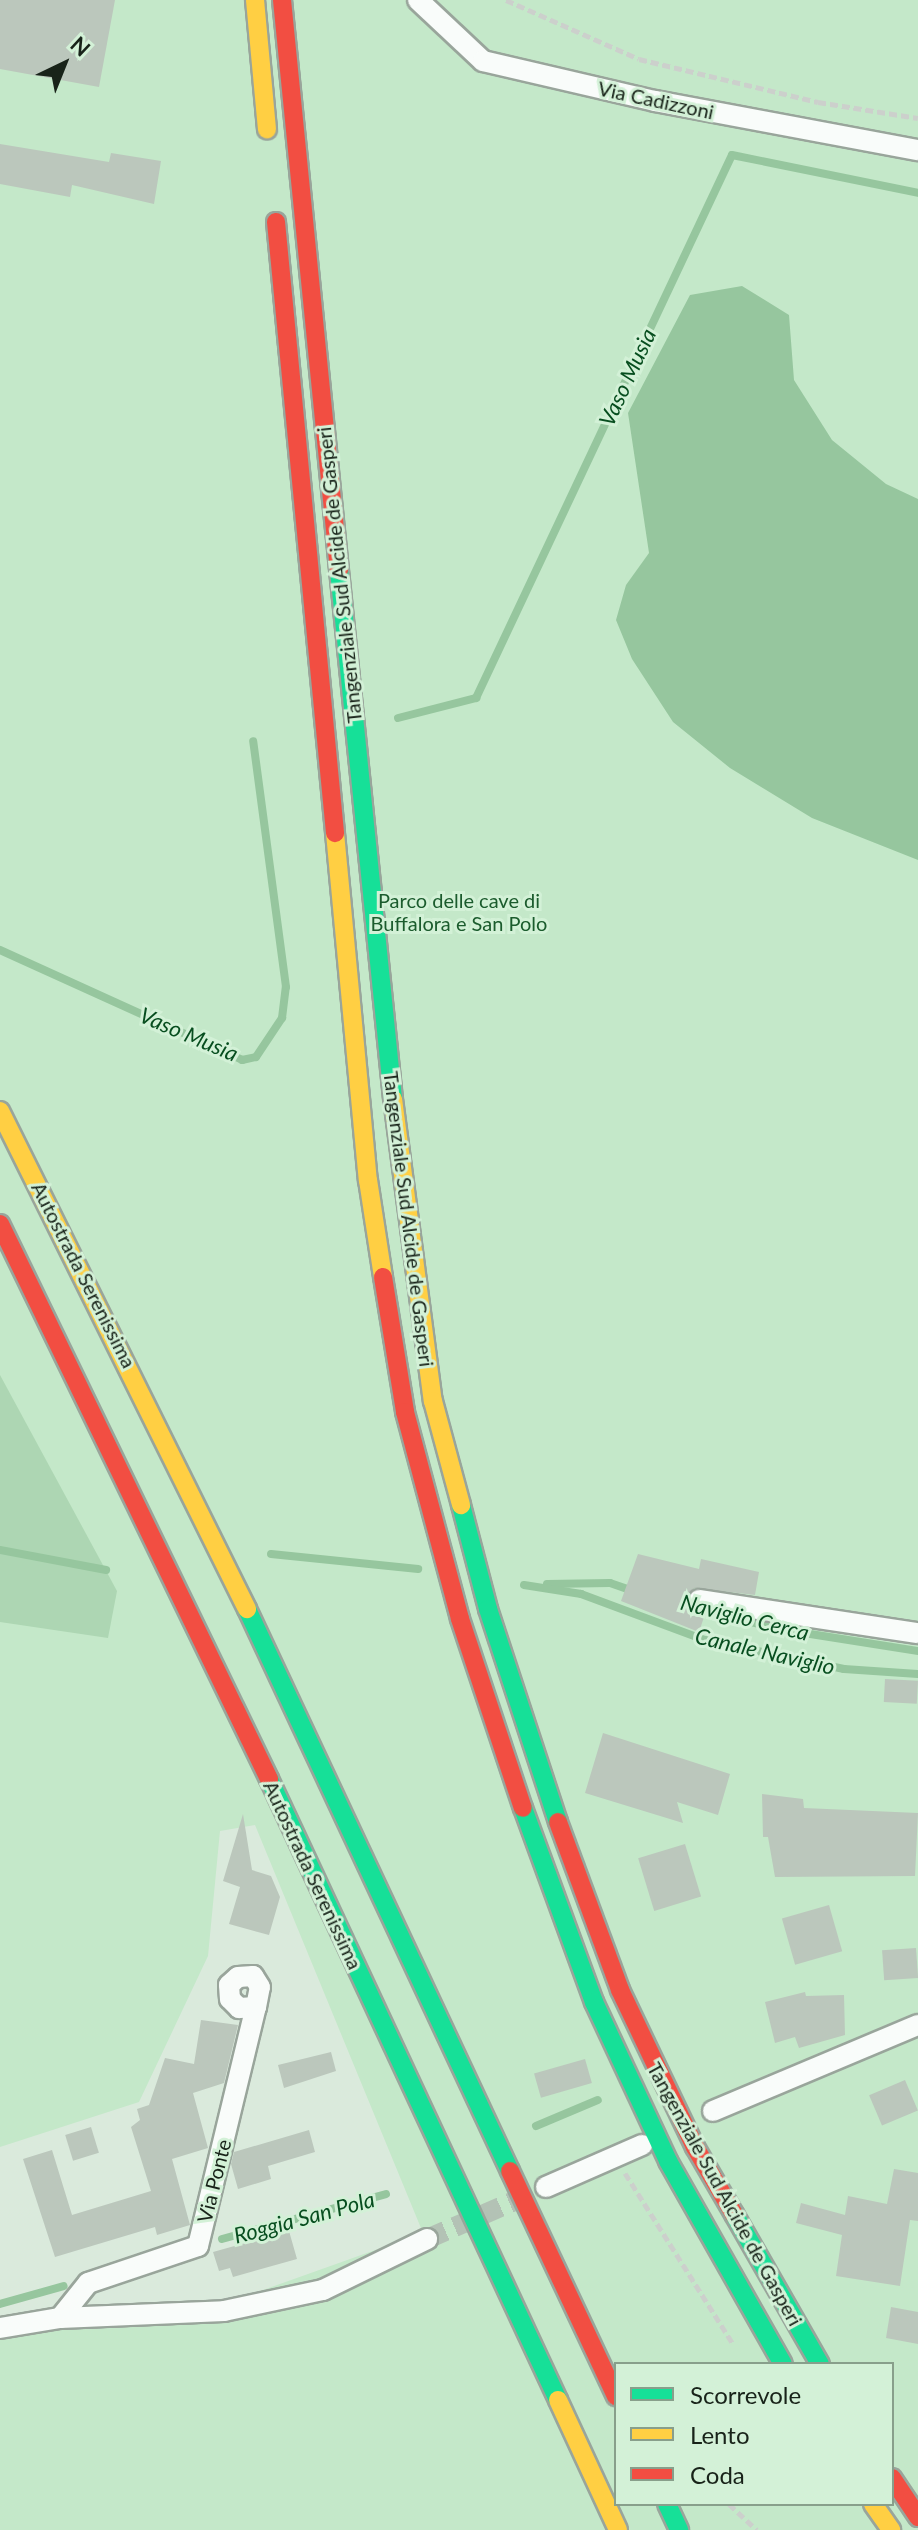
<!DOCTYPE html>
<style>
body{margin:0}
#map{position:relative;width:918px;height:2530px;overflow:hidden;background:#daeadc;font-family:Lato,sans-serif}
div>[style]{position:absolute}
.green>*{inset:0;background:#c4e8c9}
.forest>*{inset:0;background:#add6b3}
.water>*{inset:0;background:#96c69e}
.stream>*{height:8px;margin:-4px;padding:0 4px;transform-origin:4px;border-radius:4px;background:#96c69e}
.building>*{inset:0;background:#bbc7bc;transform-origin:0 0}
.street-tunnel>*{height:20px;margin-top:-10px;transform-origin:0;background:repeating-linear-gradient(90deg,#b3c2b5 0 20px,transparent 0 30px)}
.path>*{height:5px;margin-top:-2.5px;transform-origin:0;background:repeating-linear-gradient(90deg,#ccd0cc 0 8px,transparent 0 12px)}
.roads{filter:drop-shadow(2px 0 #99a59b) drop-shadow(-2px 0 #99a59b) drop-shadow(0 2px #99a59b) drop-shadow(0 -2px #99a59b)}
.street>*{height:20px;margin:-10px;padding:0 10px;transform-origin:10px;border-radius:10px;background:#f9fcfa}
.fast>*{height:18px;margin:-9px;padding:0 9px;transform-origin:9px;border-radius:9px;background:#16e098}
.slow>*{height:18px;margin:-9px;padding:0 9px;transform-origin:9px;border-radius:9px;background:#ffcf43}
.jam>*{height:18px;margin:-9px;padding:0 9px;transform-origin:9px;border-radius:9px;background:#f24e42}
span{translate:-50% -50%;white-space:nowrap;text-align:center;line-height:1.15;-webkit-text-stroke:6px #d3f1d7;paint-order:stroke}
.street-label{font-size:20px;color:#182319}
.park-label{font-size:20px;color:#1b5c2d}
.water-label{font-size:22px;color:#074e1f;font-style:italic}
.legend{position:absolute;left:614px;top:2362px;width:280px;height:144px;box-sizing:border-box;background:#d3f1d7;border:2px solid #889f8b;margin:0;padding:10px 14px;list-style:none;font-size:24px;color:#182319}
.legend li{display:flex;align-items:center;gap:16px;height:40px}
.legend b{width:40px;border:2px solid #889f8b}
.north{position:absolute;left:24px;top:24px;width:80px;height:80px;-webkit-text-stroke:6px #d3f1d7;paint-order:stroke;rotate:43deg;font-size:22px;font-weight:700;line-height:32px;text-align:center;color:#182319}
.north::after{content:'';display:block;margin:auto;width:28px;height:36px;background:#182319;clip-path:polygon(50% 0,100% 100%,50% 72%,0 100%)}
</style>
<div id="map">
<div class="green">
<i style="clip-path:polygon(evenodd,0 0,918px 0,918px 2530px,0 2530px,0 2321px,95px 2305px,221px 2305px,423px 2233px,255px 1825px,220px 1831px,208px 1956px,139px 2102px,0 2147px,0 0,616px 2364px,892px 2364px,892px 2504px,616px 2504px,616px 2364px)"></i>
</div>
<div class="forest">
<i style="clip-path:polygon(0 1375px,117px 1591px,108px 1638px,0 1622px)"></i>
</div>
<div class="water">
<i style="clip-path:polygon(742px 286px,789px 315px,794px 380px,832px 440px,886px 484px,918px 499px,918px 860px,812px 818px,730px 768px,673px 722px,632px 659px,616px 620px,626px 585px,649px 553px,628px 413px,690px 295px)"></i>
</div>
<div class="stream">
<i style="left:398px;top:718px;width:81px;rotate:-14.4deg"></i>
<i style="left:476px;top:698px;width:600px;rotate:-64.76deg"></i>
<i style="left:732px;top:155px;width:190px;rotate:11.5deg"></i>
<i style="left:0;top:950px;width:266px;rotate:24.4deg"></i>
<i style="left:242px;top:1060px;width:14px;rotate:-12deg"></i>
<i style="left:256px;top:1057px;width:47px;rotate:-56.3deg"></i>
<i style="left:282px;top:1018px;width:31px;rotate:-83deg"></i>
<i style="left:286px;top:987px;width:248px;rotate:-97.6deg"></i>
<i style="left:0;top:1550px;width:108px;rotate:10.7deg"></i>
<i style="left:271px;top:1554px;width:148px;rotate:5.8deg"></i>
<i style="left:547px;top:1584px;width:63px;rotate:-0.9deg"></i>
<i style="left:610px;top:1583px;width:28px;rotate:19deg"></i>
<i style="left:524px;top:1585px;width:58px;rotate:9deg"></i>
<i style="left:581px;top:1594px;width:132px;rotate:20.4deg"></i>
<i style="left:705px;top:1640px;width:142px;rotate:11.8deg"></i>
<i style="left:844px;top:1669px;width:74px;rotate:3.9deg"></i>
<i style="left:695px;top:1609px;width:92px;rotate:13.1deg"></i>
<i style="left:785px;top:1630px;width:135px;rotate:9deg"></i>
<i style="left:536px;top:2126px;width:67px;rotate:-22.8deg"></i>
<i style="left:222px;top:2239px;width:170px;rotate:-15.3deg"></i>
<i style="left:0;top:2304px;width:66px;rotate:-15.7deg"></i>
</div>
<div class="building">
<i style="clip-path:polygon(0 0,115px 0,99px 87px,0 69px)"></i>
<i style="clip-path:polygon(0 144px,109px 162px,111px 153px,161px 161px,154px 204px,72px 185px,70px 197px,0 184px)"></i>
<i style="clip-path:polygon(638px 1554px,699px 1569px,701px 1559px,759px 1572px,755px 1595px,694px 1588px,687px 1604px,705px 1614px,699px 1632px,621px 1601px)"></i>
<i style="left:885px;top:1679px;width:33px;height:23px;rotate:3deg"></i>
<i style="clip-path:polygon(603px 1733px,730px 1774px,718px 1815px,677px 1802px,683px 1823px,585px 1793px)"></i>
<i style="clip-path:polygon(762px 1794px,803px 1799px,804px 1808px,918px 1813px,915px 1876px,775px 1877px,768px 1837px,763px 1837px)"></i>
<i style="clip-path:polygon(243px 1814px,252px 1870px,271px 1876px,280px 1897px,269px 1935px,229px 1924px,240px 1887px,223px 1881px)"></i>
<i style="left:685px;top:1844px;width:55px;height:49px;rotate:73deg"></i>
<i style="left:829px;top:1905px;width:48px;height:49px;rotate:74deg"></i>
<i style="left:916px;top:1948px;width:30px;height:34px;rotate:86deg"></i>
<i style="clip-path:polygon(805px 1992px,806px 1996px,844px 1995px,845px 2035px,799px 2048px,795px 2037px,775px 2043px,765px 2002px)"></i>
<i style="clip-path:polygon(201px 2020px,238px 2025px,224px 2083px,193px 2093px,208px 2148px,172px 2159px,190px 2225px,157px 2235px,155px 2227px,55px 2257px,23px 2159px,52px 2150px,72px 2215px,151px 2191px,131px 2127px,140px 2120px,137px 2109px,149px 2105px,165px 2058px,194px 2064px)"></i>
<i style="clip-path:polygon(331px 2052px,336px 2071px,284px 2088px,278px 2065px)"></i>
<i style="left:585px;top:2059px;width:25px;height:53px;rotate:74deg"></i>
<i style="left:905px;top:2080px;width:33px;height:39px;rotate:67deg"></i>
<i style="left:91px;top:2127px;width:27px;height:27px;rotate:73deg"></i>
<i style="clip-path:polygon(309px 2130px,315px 2152px,268px 2166px,271px 2179px,238px 2189px,231px 2164px,234px 2152px)"></i>
<i style="clip-path:polygon(894px 2169px,918px 2173px,918px 2221px,910px 2220px,900px 2286px,836px 2276px,842px 2235px,796px 2223px,801px 2203px,845px 2215px,848px 2196px,887px 2204px)"></i>
<i style="clip-path:polygon(289px 2231px,297px 2259px,233px 2277px,230px 2268px,219px 2271px,213px 2252px)"></i>
<i style="clip-path:polygon(891px 2307px,918px 2312px,918px 2344px,886px 2338px)"></i>
</div>
<div class="street-tunnel">
<i style="left:427px;top:2239px;width:110px;rotate:-23.5deg"></i>
</div>
<div class="path">
<i style="left:506px;top:0;width:145px;rotate:23.9deg"></i>
<i style="left:639px;top:59px;width:184px;rotate:13.5deg"></i>
<i style="left:818px;top:102px;width:101px;rotate:9.1deg"></i>
<i style="left:625px;top:2173px;width:202px;rotate:57.7deg"></i>
<i style="left:729px;top:2504px;width:38px;rotate:43deg"></i>
</div>
<div class="roads">
<div class="street">
<i style="left:418px;top:0;width:89px;rotate:43.2deg"></i>
<i style="left:483px;top:61px;width:177px;rotate:13.1deg"></i>
<i style="left:655px;top:101px;width:268px;rotate:10.6deg"></i>
<i style="left:699px;top:1600px;width:221px;rotate:8.6deg"></i>
<i style="left:713px;top:2111px;width:222px;rotate:-22.8deg"></i>
<i style="left:546px;top:2187px;width:105px;rotate:-23.6deg"></i>
<i style="left:60px;top:2318px;width:45px;rotate:-51.3deg"></i>
<i style="left:88px;top:2283px;width:116px;rotate:-18.6deg"></i>
<i style="left:198px;top:2246px;width:246px;rotate:-76.4deg"></i>
<i style="left:256px;top:2007px;width:20px;rotate:-79deg"></i>
<i style="left:260px;top:1987px;width:13px;rotate:-122deg"></i>
<i style="left:253px;top:1976px;width:15px;rotate:176deg"></i>
<i style="left:238px;top:1977px;width:12px;rotate:138deg"></i>
<i style="left:229px;top:1985px;width:14px;rotate:86deg"></i>
<i style="left:230px;top:1999px;width:13px;rotate:45deg"></i>
<i style="left:239px;top:2008px;width:17px;rotate:-3deg"></i>
<i style="left:0;top:2328px;width:61px;rotate:-9.5deg"></i>
<i style="left:60px;top:2318px;width:164px;rotate:-2.4deg"></i>
<i style="left:224px;top:2311px;width:101px;rotate:-12deg"></i>
<i style="left:323px;top:2290px;width:116px;rotate:-26.1deg"></i>
</div>
<div class="fast">
<i style="left:339px;top:570px;width:532px;rotate:84.17deg"></i>
<i style="left:461px;top:1505px;width:107px;rotate:75.4deg"></i>
<i style="left:488px;top:1609px;width:224px;rotate:71.8deg"></i>
<i style="left:247px;top:1609px;width:620px;rotate:64.92deg"></i>
<i style="left:269px;top:1779px;width:685px;rotate:65.04deg"></i>
<i style="left:523px;top:1808px;width:207px;rotate:69.9deg"></i>
<i style="left:594px;top:2002px;width:175px;rotate:65deg"></i>
<i style="left:668px;top:2161px;width:233px;rotate:60.5deg"></i>
<i style="left:734px;top:2214px;width:173px;rotate:60.2deg"></i>
<i style="left:667px;top:2504px;width:29px;rotate:65deg"></i>
</div>
<div class="slow">
<i style="left:255px;top:0;width:130px;rotate:84.7deg"></i>
<i style="left:335px;top:833px;width:349px;rotate:84.6deg"></i>
<i style="left:368px;top:1180px;width:98px;rotate:81.2deg"></i>
<i style="left:393px;top:1099px;width:305px;rotate:82.5deg"></i>
<i style="left:433px;top:1401px;width:108px;rotate:74.9deg"></i>
<i style="left:0;top:1111px;width:556px;rotate:63.62deg"></i>
<i style="left:558px;top:2400px;width:143px;rotate:65.2deg"></i>
<i style="left:873px;top:2504px;width:32px;rotate:55deg"></i>
</div>
<div class="jam">
<i style="left:282px;top:0;width:573px;rotate:84.29deg"></i>
<i style="left:276px;top:222px;width:614px;rotate:84.48deg"></i>
<i style="left:0;top:1224px;width:617px;rotate:64.14deg"></i>
<i style="left:383px;top:1277px;width:137px;rotate:80.7deg"></i>
<i style="left:405px;top:1412px;width:214px;rotate:75.1deg"></i>
<i style="left:460px;top:1619px;width:199px;rotate:71.6deg"></i>
<i style="left:558px;top:1822px;width:179px;rotate:69.7deg"></i>
<i style="left:620px;top:1990px;width:174px;rotate:64.5deg"></i>
<i style="left:695px;top:2147px;width:78px;rotate:59.8deg"></i>
<i style="left:510px;top:2171px;width:249px;rotate:64.8deg"></i>
<i style="left:892px;top:2478px;width:47px;rotate:56.3deg"></i>
</div>
</div>
<div class="street-label">
<span style="left:656px;top:100px;rotate:12deg">Via Cadizzoni</span>
<span style="left:339px;top:575px;rotate:-96deg">Tangenziale Sud Alcide de Gasperi</span>
<span style="left:409px;top:1219px;rotate:83deg">Tangenziale Sud Alcide de Gasperi</span>
<span style="left:84px;top:1275px;rotate:63deg">Autostrada Serenissima</span>
<span style="left:313px;top:1875px;rotate:65deg">Autostrada Serenissima</span>
<span style="left:214px;top:2181px;rotate:-76deg">Via Ponte</span>
<span style="left:725px;top:2194px;rotate:61deg">Tangenziale Sud Alcide de Gasperi</span>
</div>
<div class="park-label">
<span style="left:459px;top:912px">Parco delle cave di<br>Buffalora e San Polo</span>
</div>
<div class="water-label">
<span style="left:627px;top:377px;rotate:-65deg">Vaso Musia</span>
<span style="left:189px;top:1034px;rotate:23deg">Vaso Musia</span>
<span style="left:745px;top:1617px;rotate:14deg">Naviglio Cerca</span>
<span style="left:765px;top:1651px;rotate:13deg">Canale Naviglio</span>
<span style="left:304px;top:2217px;rotate:-15deg">Roggia San Pola</span>
</div>
<ul class="legend">
<li><b style="height:10px;background:#16e098"></b>Scorrevole</li>
<li><b style="height:10px;background:#ffcf43"></b>Lento</li>
<li><b style="height:10px;background:#f24e42"></b>Coda</li>
</ul>
<div class="north">N</div>
</div>
